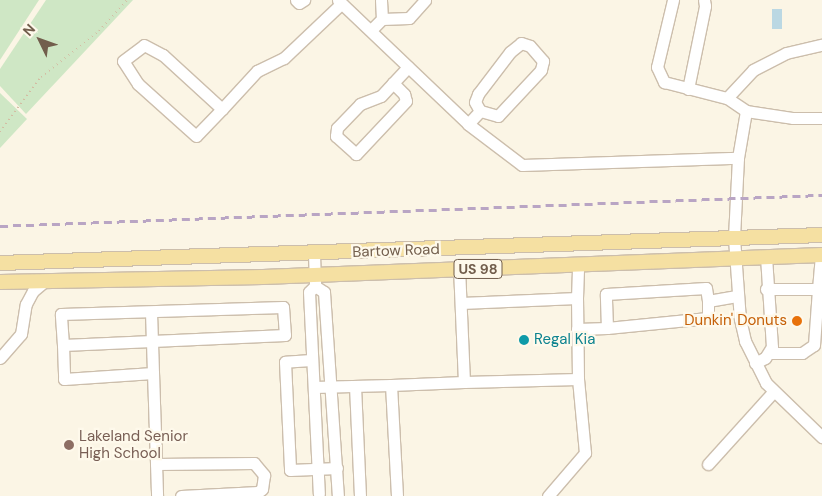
<!DOCTYPE html>
<style>
body{margin:0}
#map{position:relative;width:822px;height:496px;overflow:hidden;background:#fbf5e5;font-family:"DM Sans",sans-serif}
div>[style]{position:absolute}
.green>*{inset:0;background:#cfe7c5}
.water>*{inset:0;background:#bbd8e3;transform-origin:0 0}
.path>*{height:2px;margin-top:-1px;transform-origin:0;background:repeating-linear-gradient(90deg,#d3bba2 0 1px,transparent 0 5px)}
.roads{filter:drop-shadow(1px 0 #ccbeac) drop-shadow(-1px 0 #ccbeac) drop-shadow(0 1px #ccbeac) drop-shadow(0 -1px #ccbeac)}
.minor>*{height:11px;margin:-5.5px;padding:0 5.5px;transform-origin:5.5px;border-radius:5.5px;background:#fff}
.major>*{height:14px;margin:-7px;padding:0 7px;transform-origin:7px;border-radius:7px;background:#f5e0a2}
.rail>*{height:3px;margin-top:-1.5px;transform-origin:0;background:repeating-linear-gradient(90deg,#b9a5c4 0 8px,transparent 0 13px)}
.dots>*{width:14px;height:14px;translate:-50% -50%;box-sizing:border-box;border:2px solid #fef9eb;border-radius:50%}
span{translate:-50% -50%;white-space:nowrap;text-align:center;line-height:1.15;-webkit-text-stroke:4.5px #fef9eb;paint-order:stroke}
.shield-label span{padding:1px 4px;background:#fef9eb;border:1px solid;border-radius:4px;-webkit-text-stroke-width:0}
.shield-label{font-size:14px;color:#725e4c;font-weight:700}
.street-label{font-size:15px;color:#725e4c}
.food-label{font-size:15px;color:#c56008}
.right{translate:-100% -50%;text-align:right}
.culture-label{font-size:15px;color:#0d838f}
.left{translate:0 -50%;text-align:left}
.education-label{font-size:15px;color:#785e54}
.north{position:absolute;left:15px;top:15px;width:50px;height:50px;-webkit-text-stroke:4px #fef9eb;paint-order:stroke;rotate:312deg;font-size:14px;font-weight:700;line-height:20px;text-align:center;color:#725e4c}
.north::after{content:'';display:block;margin:auto;width:18px;height:22px;background:#725e4c;clip-path:polygon(50% 0,100% 100%,50% 72%,0 100%)}
</style>
<div id="map">
<div class="green">
<i style="clip-path:polygon(0 0,39px 0,0 60px)"></i>
<i style="clip-path:polygon(46px 0,133px 0,26px 114px,0 86px,0 69px)"></i>
<i style="clip-path:polygon(0 93px,27px 119px,0 148px)"></i>
</div>
<div class="water">
<i style="left:772px;top:9px;width:10px;height:20px"></i>
</div>
<div class="path">
<i style="left:0;top:132px;width:69px;rotate:-53.3deg"></i>
<i style="left:41px;top:77px;width:74px;rotate:-38.4deg"></i>
<i style="left:99px;top:31px;width:42px;rotate:-47.9deg"></i>
</div>
<div class="roads">
<div class="minor">
<i style="left:296px;top:0;width:4px;rotate:45deg"></i>
<i style="left:299px;top:3px;width:6px;rotate:-31deg"></i>
<i style="left:338px;top:0;width:180px;rotate:43.6deg"></i>
<i style="left:468px;top:124px;width:68px;rotate:37.2deg"></i>
<i style="left:522px;top:165px;width:216px;rotate:-1.9deg"></i>
<i style="left:381px;top:0;width:19px;rotate:87deg"></i>
<i style="left:673px;top:0;width:69px;rotate:103.4deg"></i>
<i style="left:657px;top:67px;width:17px;rotate:65deg"></i>
<i style="left:664px;top:82px;width:65px;rotate:14.3deg"></i>
<i style="left:727px;top:98px;width:23px;rotate:34deg"></i>
<i style="left:746px;top:111px;width:48px;rotate:8.5deg"></i>
<i style="left:793px;top:118px;width:29px"></i>
<i style="left:371px;top:30px;width:16px;rotate:-45deg"></i>
<i style="left:382px;top:19px;width:27px;rotate:-2deg"></i>
<i style="left:409px;top:18px;width:24px;rotate:-48deg"></i>
<i style="left:144px;top:45px;width:21px;rotate:28deg"></i>
<i style="left:163px;top:55px;width:80px;rotate:42.5deg"></i>
<i style="left:222px;top:109px;width:37px;rotate:134deg"></i>
<i style="left:196px;top:136px;width:78px;rotate:-138.1deg"></i>
<i style="left:138px;top:84px;width:27px;rotate:-123deg"></i>
<i style="left:123px;top:61px;width:26px;rotate:-37deg"></i>
<i style="left:393px;top:83px;width:16px;rotate:45deg"></i>
<i style="left:404px;top:94px;width:7px;rotate:74deg"></i>
<i style="left:406px;top:101px;width:73px;rotate:133.3deg"></i>
<i style="left:356px;top:154px;width:27px;rotate:-138deg"></i>
<i style="left:336px;top:136px;width:8px;rotate:-83deg"></i>
<i style="left:337px;top:128px;width:33px;rotate:-46deg"></i>
<i style="left:360px;top:104px;width:22px;rotate:-21deg"></i>
<i style="left:381px;top:96px;width:18px;rotate:-47deg"></i>
<i style="left:393px;top:83px;width:22px;rotate:-47deg"></i>
<i style="left:688px;top:89px;width:85px;rotate:-78.4deg"></i>
<i style="left:705px;top:6px;width:6px;rotate:-99deg"></i>
<i style="left:727px;top:98px;width:38px;rotate:-47deg"></i>
<i style="left:753px;top:70px;width:37px;rotate:-27deg"></i>
<i style="left:786px;top:53px;width:37px;rotate:-13deg"></i>
<i style="left:222px;top:109px;width:52px;rotate:-47.4deg"></i>
<i style="left:257px;top:71px;width:30px;rotate:-26deg"></i>
<i style="left:284px;top:58px;width:79px;rotate:-43.5deg"></i>
<i style="left:746px;top:111px;width:48px;rotate:99.7deg"></i>
<i style="left:738px;top:158px;width:80px;rotate:92.9deg"></i>
<i style="left:734px;top:238px;width:81px;rotate:85.8deg"></i>
<i style="left:740px;top:319px;width:23px;rotate:77deg"></i>
<i style="left:745px;top:341px;width:47px;rotate:63.4deg"></i>
<i style="left:766px;top:383px;width:78px;rotate:44deg"></i>
<i style="left:468px;top:124px;width:18px;rotate:-47deg"></i>
<i style="left:480px;top:111px;width:10px;rotate:-119deg"></i>
<i style="left:475px;top:102px;width:9px;rotate:-69deg"></i>
<i style="left:478px;top:94px;width:53px;rotate:-52.7deg"></i>
<i style="left:510px;top:52px;width:14px;rotate:-39deg"></i>
<i style="left:521px;top:43px;width:9px;rotate:18deg"></i>
<i style="left:530px;top:46px;width:20px;rotate:49deg"></i>
<i style="left:543px;top:61px;width:9px;rotate:103deg"></i>
<i style="left:541px;top:70px;width:63px;rotate:133.1deg"></i>
<i style="left:498px;top:116px;width:19px;rotate:-164deg"></i>
<i style="left:314px;top:254px;width:32px;rotate:88deg"></i>
<i style="left:315px;top:286px;width:8px;rotate:135deg"></i>
<i style="left:309px;top:292px;width:202px;rotate:87.2deg"></i>
<i style="left:315px;top:286px;width:11px;rotate:34deg"></i>
<i style="left:324px;top:292px;width:204px;rotate:86.1deg"></i>
<i style="left:766px;top:289px;width:52px"></i>
<i style="left:818px;top:289px;width:34px;rotate:-85deg"></i>
<i style="left:461px;top:303px;width:116px;rotate:-2.5deg"></i>
<i style="left:577px;top:298px;width:33px;rotate:-88deg"></i>
<i style="left:151px;top:312px;width:184px;rotate:88.1deg"></i>
<i style="left:607px;top:328px;width:101px;rotate:-5.7deg"></i>
<i style="left:708px;top:318px;width:17px;rotate:-90deg"></i>
<i style="left:577px;top:329px;width:30px;rotate:-2deg"></i>
<i style="left:607px;top:328px;width:34px;rotate:-92deg"></i>
<i style="left:606px;top:294px;width:100px;rotate:-3.4deg"></i>
<i style="left:706px;top:288px;width:13px;rotate:81deg"></i>
<i style="left:708px;top:301px;width:29px;rotate:-10deg"></i>
<i style="left:63px;top:345px;width:31px;rotate:-94deg"></i>
<i style="left:61px;top:314px;width:222px;rotate:-1.8deg"></i>
<i style="left:283px;top:307px;width:28px;rotate:86deg"></i>
<i style="left:285px;top:335px;width:222px;rotate:177.4deg"></i>
<i style="left:63px;top:345px;width:34px;rotate:88deg"></i>
<i style="left:64px;top:379px;width:89px;rotate:-3.9deg"></i>
<i style="left:769px;top:353px;width:33px"></i>
<i style="left:802px;top:353px;width:14px;rotate:-34deg"></i>
<i style="left:814px;top:345px;width:56px;rotate:-85.9deg"></i>
<i style="left:0;top:358px;width:32px;rotate:-49deg"></i>
<i style="left:21px;top:334px;width:30px;rotate:-81deg"></i>
<i style="left:26px;top:304px;width:15px;rotate:-62deg"></i>
<i style="left:33px;top:291px;width:17px;rotate:-40deg"></i>
<i style="left:311px;top:360px;width:26px;rotate:176deg"></i>
<i style="left:285px;top:362px;width:108px;rotate:87.3deg"></i>
<i style="left:290px;top:470px;width:47px;rotate:-2.4deg"></i>
<i style="left:755px;top:363px;width:11px;rotate:-27deg"></i>
<i style="left:765px;top:358px;width:13px;rotate:-58deg"></i>
<i style="left:772px;top:347px;width:90px;rotate:-93.8deg"></i>
<i style="left:464px;top:382px;width:114px;rotate:-1.5deg"></i>
<i style="left:578px;top:379px;width:81px;rotate:-90.7deg"></i>
<i style="left:391px;top:385px;width:73px;rotate:-2.4deg"></i>
<i style="left:464px;top:382px;width:113px;rotate:-92.5deg"></i>
<i style="left:355px;top:386px;width:110px;rotate:87.4deg"></i>
<i style="left:314px;top:387px;width:77px;rotate:-1.5deg"></i>
<i style="left:391px;top:385px;width:111px;rotate:86.9deg"></i>
<i style="left:156px;top:464px;width:98px;rotate:-0.6deg"></i>
<i style="left:254px;top:463px;width:16px;rotate:50deg"></i>
<i style="left:264px;top:475px;width:14px;rotate:98deg"></i>
<i style="left:262px;top:489px;width:5px;rotate:143deg"></i>
<i style="left:258px;top:492px;width:77px;rotate:177deg"></i>
<i style="left:708px;top:464px;width:97px;rotate:-47.9deg"></i>
<i style="left:548px;top:496px;width:57px;rotate:-49.3deg"></i>
<i style="left:585px;top:453px;width:74px;rotate:-95.4deg"></i>
</div>
<div class="major">
<i style="left:0;top:263px;width:822px;rotate:-1.95deg"></i>
<i style="left:0;top:282px;width:263px;rotate:-1.1deg"></i>
<i style="left:263px;top:277px;width:559px;rotate:-2.25deg"></i>
</div>
</div>
<div class="rail">
<i style="left:0;top:226px;width:823px;rotate:-2.16deg"></i>
</div>
<div class="dots">
<i style="left:797px;top:321px;background:#e8710a"></i>
<i style="left:524px;top:340px;background:#0f9aa8"></i>
<i style="left:69px;top:445px;background:#8d6e63"></i>
</div>
<div class="shield-label">
<span style="left:478px;top:269px">US 98</span>
</div>
<div class="street-label">
<span style="left:396px;top:251px;rotate:-2deg">Bartow Road</span>
</div>
<div class="food-label">
<span class="right" style="left:787px;top:321px">Dunkin' Donuts</span>
</div>
<div class="culture-label">
<span class="left" style="left:534px;top:340px">Regal Kia</span>
</div>
<div class="education-label">
<span class="left" style="left:79px;top:445px">Lakeland Senior<br>High School</span>
</div>
<div class="north">N</div>
</div>
